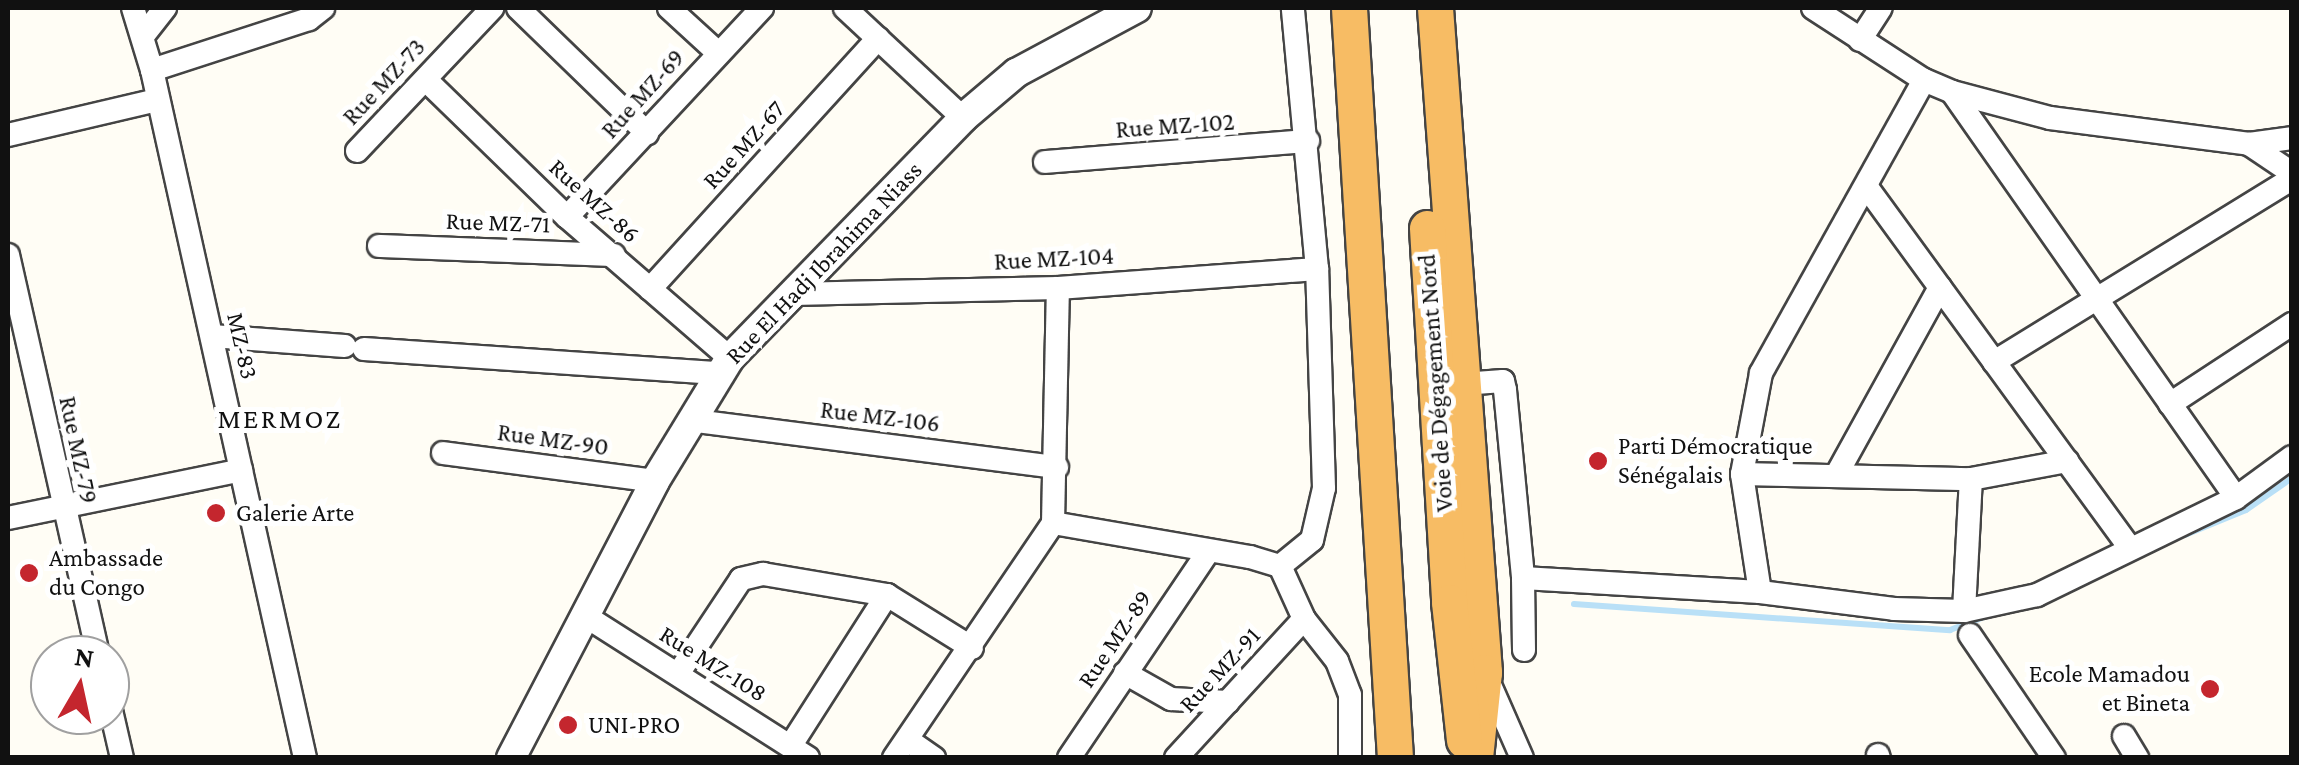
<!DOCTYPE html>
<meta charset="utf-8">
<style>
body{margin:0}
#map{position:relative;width:2299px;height:765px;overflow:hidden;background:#fffdf5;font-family:"Crimson Pro",serif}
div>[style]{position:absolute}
.stream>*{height:6px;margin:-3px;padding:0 3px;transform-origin:3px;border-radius:3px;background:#b9e0f7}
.roads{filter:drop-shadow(2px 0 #444) drop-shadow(-2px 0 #444) drop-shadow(0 2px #444) drop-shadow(0 -2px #444)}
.minor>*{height:22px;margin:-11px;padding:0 11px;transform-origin:11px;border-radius:11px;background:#fff}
.tertiary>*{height:28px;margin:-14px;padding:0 14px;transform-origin:14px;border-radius:14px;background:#fff}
.trunk>*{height:35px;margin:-17.5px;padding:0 17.5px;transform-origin:17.5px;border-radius:17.5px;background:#f7bc64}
.dots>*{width:28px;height:28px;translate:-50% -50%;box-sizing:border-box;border:5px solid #fff;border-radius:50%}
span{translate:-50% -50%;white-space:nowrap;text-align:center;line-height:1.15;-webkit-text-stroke:10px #fff;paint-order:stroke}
.street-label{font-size:25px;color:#111}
.poi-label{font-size:25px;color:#111}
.left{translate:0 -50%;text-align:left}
.right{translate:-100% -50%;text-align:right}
.neighbourhood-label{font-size:28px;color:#111;letter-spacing:2.5px}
.frame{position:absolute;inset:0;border:10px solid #111;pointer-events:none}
.north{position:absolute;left:30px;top:635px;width:100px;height:100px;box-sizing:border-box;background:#fff;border:2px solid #a0a0a0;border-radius:50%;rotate:9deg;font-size:28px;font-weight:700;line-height:40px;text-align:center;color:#111}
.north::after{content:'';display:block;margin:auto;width:35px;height:45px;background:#c4262e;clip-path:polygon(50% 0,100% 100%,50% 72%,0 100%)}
</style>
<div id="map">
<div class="stream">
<i style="left:2185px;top:535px;width:66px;rotate:-22.3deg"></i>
<i style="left:2246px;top:510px;width:56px;rotate:-34.8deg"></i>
<i style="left:1574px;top:604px;width:377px;rotate:4deg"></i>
<i style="left:1950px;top:630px;width:36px;rotate:-21deg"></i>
</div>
<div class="roads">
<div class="minor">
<i style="left:133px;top:8px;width:65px;rotate:73deg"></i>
<i style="left:152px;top:70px;width:705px;rotate:77.46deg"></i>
<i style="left:518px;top:8px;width:180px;rotate:44.1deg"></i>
<i style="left:669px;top:8px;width:65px;rotate:42.5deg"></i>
<i style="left:845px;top:8px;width:161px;rotate:43deg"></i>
<i style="left:1813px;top:8px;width:132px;rotate:33deg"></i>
<i style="left:1924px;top:80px;width:30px;rotate:23deg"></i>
<i style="left:1952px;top:92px;width:101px;rotate:14.9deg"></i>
<i style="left:2050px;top:118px;width:201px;rotate:7.4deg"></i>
<i style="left:2249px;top:144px;width:52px;rotate:34deg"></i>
<i style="left:143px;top:36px;width:36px;rotate:-52deg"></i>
<i style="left:1860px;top:40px;width:38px;rotate:-57deg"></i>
<i style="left:152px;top:70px;width:165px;rotate:-18deg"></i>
<i style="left:309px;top:19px;width:18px;rotate:-38deg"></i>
<i style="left:426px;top:80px;width:197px;rotate:44.2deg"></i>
<i style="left:567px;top:217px;width:216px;rotate:40.9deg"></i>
<i style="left:1952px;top:92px;width:495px;rotate:55deg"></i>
<i style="left:8px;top:135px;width:153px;rotate:-13.2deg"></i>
<i style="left:2249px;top:144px;width:43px;rotate:-7.9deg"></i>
<i style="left:357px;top:151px;width:197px;rotate:-46.6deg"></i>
<i style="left:1045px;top:162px;width:264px;rotate:-4.6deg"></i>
<i style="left:1866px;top:186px;width:449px;rotate:53.9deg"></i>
<i style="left:567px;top:217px;width:286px;rotate:-47deg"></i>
<i style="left:379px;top:246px;width:235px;rotate:2.2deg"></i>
<i style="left:8px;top:255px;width:410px;rotate:77.3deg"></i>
<i style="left:650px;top:289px;width:339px;rotate:-47.7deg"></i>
<i style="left:793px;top:294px;width:265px;rotate:-1.3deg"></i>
<i style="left:1058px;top:288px;width:260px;rotate:-4.2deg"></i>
<i style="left:212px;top:336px;width:133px;rotate:4.3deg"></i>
<i style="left:364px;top:349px;width:357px;rotate:3.9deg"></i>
<i style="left:1994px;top:362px;width:350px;rotate:-31.6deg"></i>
<i style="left:1462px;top:384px;width:41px;rotate:-4.2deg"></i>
<i style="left:1503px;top:381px;width:9px;rotate:77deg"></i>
<i style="left:1505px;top:390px;width:189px;rotate:84.5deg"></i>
<i style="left:1523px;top:578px;width:72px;rotate:89.2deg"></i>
<i style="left:2170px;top:404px;width:146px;rotate:-33.3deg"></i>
<i style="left:696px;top:421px;width:364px;rotate:7.3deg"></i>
<i style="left:443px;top:453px;width:214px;rotate:7.5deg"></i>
<i style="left:1838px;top:472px;width:211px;rotate:-61.1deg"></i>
<i style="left:1742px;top:474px;width:229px;rotate:1.3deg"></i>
<i style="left:1971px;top:479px;width:98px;rotate:-10.6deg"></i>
<i style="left:8px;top:518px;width:238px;rotate:-11.6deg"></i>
<i style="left:1053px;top:523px;width:200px;rotate:9.8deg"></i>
<i style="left:1250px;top:557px;width:31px;rotate:17deg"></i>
<i style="left:1280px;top:566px;width:58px;rotate:65.6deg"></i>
<i style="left:1304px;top:619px;width:53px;rotate:51.8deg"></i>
<i style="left:1337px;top:661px;width:36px;rotate:69deg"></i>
<i style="left:1350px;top:695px;width:63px;rotate:90deg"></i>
<i style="left:1280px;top:566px;width:41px;rotate:-39.1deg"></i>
<i style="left:1312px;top:540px;width:53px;rotate:-77deg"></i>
<i style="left:1324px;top:488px;width:219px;rotate:-91.8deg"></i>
<i style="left:1317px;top:269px;width:262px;rotate:-95.3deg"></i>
<i style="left:1523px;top:578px;width:237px;rotate:3.4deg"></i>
<i style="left:1760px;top:592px;width:135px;rotate:7.2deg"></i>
<i style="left:1894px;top:609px;width:70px;rotate:1.6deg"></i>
<i style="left:1964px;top:611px;width:75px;rotate:-12.4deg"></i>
<i style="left:2037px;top:595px;width:221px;rotate:-26deg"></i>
<i style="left:2236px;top:498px;width:69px;rotate:-36.2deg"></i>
<i style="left:1760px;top:592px;width:119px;rotate:-98.7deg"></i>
<i style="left:1742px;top:474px;width:103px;rotate:-79.3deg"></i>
<i style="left:1761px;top:373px;width:335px;rotate:-60.9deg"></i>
<i style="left:1964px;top:611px;width:132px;rotate:-87deg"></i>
<i style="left:587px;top:617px;width:262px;rotate:32.5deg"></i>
<i style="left:1970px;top:635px;width:149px;rotate:55.7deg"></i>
<i style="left:1125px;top:673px;width:53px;rotate:29.5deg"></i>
<i style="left:1171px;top:699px;width:57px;rotate:3deg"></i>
<i style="left:678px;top:674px;width:114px;rotate:-56.4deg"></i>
<i style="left:741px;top:579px;width:23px;rotate:-13deg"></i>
<i style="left:763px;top:574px;width:126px;rotate:9.6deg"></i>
<i style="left:887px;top:595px;width:100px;rotate:31.9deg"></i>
<i style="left:1486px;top:676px;width:90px;rotate:66.3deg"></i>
<i style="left:110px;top:706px;width:53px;rotate:77deg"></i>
<i style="left:2124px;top:736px;width:26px;rotate:59deg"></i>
<i style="left:908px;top:740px;width:32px;rotate:35deg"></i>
<i style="left:791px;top:745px;width:178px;rotate:-57.4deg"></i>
<i style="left:1878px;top:755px;width:3px;rotate:72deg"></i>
<i style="left:894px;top:758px;width:284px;rotate:-55.9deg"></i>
<i style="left:1053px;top:523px;width:235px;rotate:-88.8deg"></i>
<i style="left:1069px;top:758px;width:249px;rotate:-56deg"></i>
<i style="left:1176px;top:758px;width:189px;rotate:-47.4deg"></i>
</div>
<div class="tertiary">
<i style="left:511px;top:758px;width:312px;rotate:-62.5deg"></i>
<i style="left:655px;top:481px;width:144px;rotate:-58.6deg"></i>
<i style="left:730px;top:358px;width:334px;rotate:-45.8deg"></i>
<i style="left:963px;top:118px;width:70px;rotate:-40.3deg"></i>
<i style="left:1016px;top:73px;width:137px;rotate:-28.2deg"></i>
</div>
<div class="trunk">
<i style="left:1349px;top:8px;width:751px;rotate:86.49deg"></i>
<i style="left:1435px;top:8px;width:666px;rotate:85.78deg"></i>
<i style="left:1484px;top:672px;width:86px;rotate:96deg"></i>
<i style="left:1427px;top:228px;width:375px;rotate:86.6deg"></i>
<i style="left:1449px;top:602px;width:139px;rotate:83.8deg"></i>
</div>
</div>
<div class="dots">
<i style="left:1598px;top:461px;background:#c4262e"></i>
<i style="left:216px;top:513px;background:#c4262e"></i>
<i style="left:29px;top:573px;background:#c4262e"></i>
<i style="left:2210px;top:689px;background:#c4262e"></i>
<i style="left:568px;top:725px;background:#c4262e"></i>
</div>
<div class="street-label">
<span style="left:384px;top:82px;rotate:-47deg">Rue MZ-73</span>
<span style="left:643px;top:94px;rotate:-48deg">Rue MZ-69</span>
<span style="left:1175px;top:126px;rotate:-4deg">Rue MZ-102</span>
<span style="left:744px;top:145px;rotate:-48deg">Rue MZ-67</span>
<span style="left:594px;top:201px;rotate:42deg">Rue MZ-86</span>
<span style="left:498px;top:223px;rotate:2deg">Rue MZ-71</span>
<span style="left:1054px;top:259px;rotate:-3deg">Rue MZ-104</span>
<span style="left:824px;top:263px;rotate:-46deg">Rue El Hadj Ibrahima Niass</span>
<span style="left:242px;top:346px;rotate:77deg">MZ-83</span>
<span style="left:1436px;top:383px;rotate:-94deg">Voie de Dégagement Nord</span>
<span style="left:880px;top:417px;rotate:7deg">Rue MZ-106</span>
<span style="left:553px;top:440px;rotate:8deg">Rue MZ-90</span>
<span style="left:78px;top:450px;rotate:78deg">Rue MZ-79</span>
<span style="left:1115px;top:639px;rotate:-56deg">Rue MZ-89</span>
<span style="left:713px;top:664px;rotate:32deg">Rue MZ-108</span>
<span style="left:1220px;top:670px;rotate:-47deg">Rue MZ-91</span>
</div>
<div class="poi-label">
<span class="left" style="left:1618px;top:461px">Parti Démocratique<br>Sénégalais</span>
<span class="left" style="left:236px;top:513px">Galerie Arte</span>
<span class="left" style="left:49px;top:573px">Ambassade<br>du Congo</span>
<span class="right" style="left:2190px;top:689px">Ecole Mamadou<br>et Bineta</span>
<span class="left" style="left:588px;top:725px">UNI-PRO</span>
</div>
<div class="neighbourhood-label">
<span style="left:280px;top:419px">MERMOZ</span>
</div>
<div class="frame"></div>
<div class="north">N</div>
</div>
